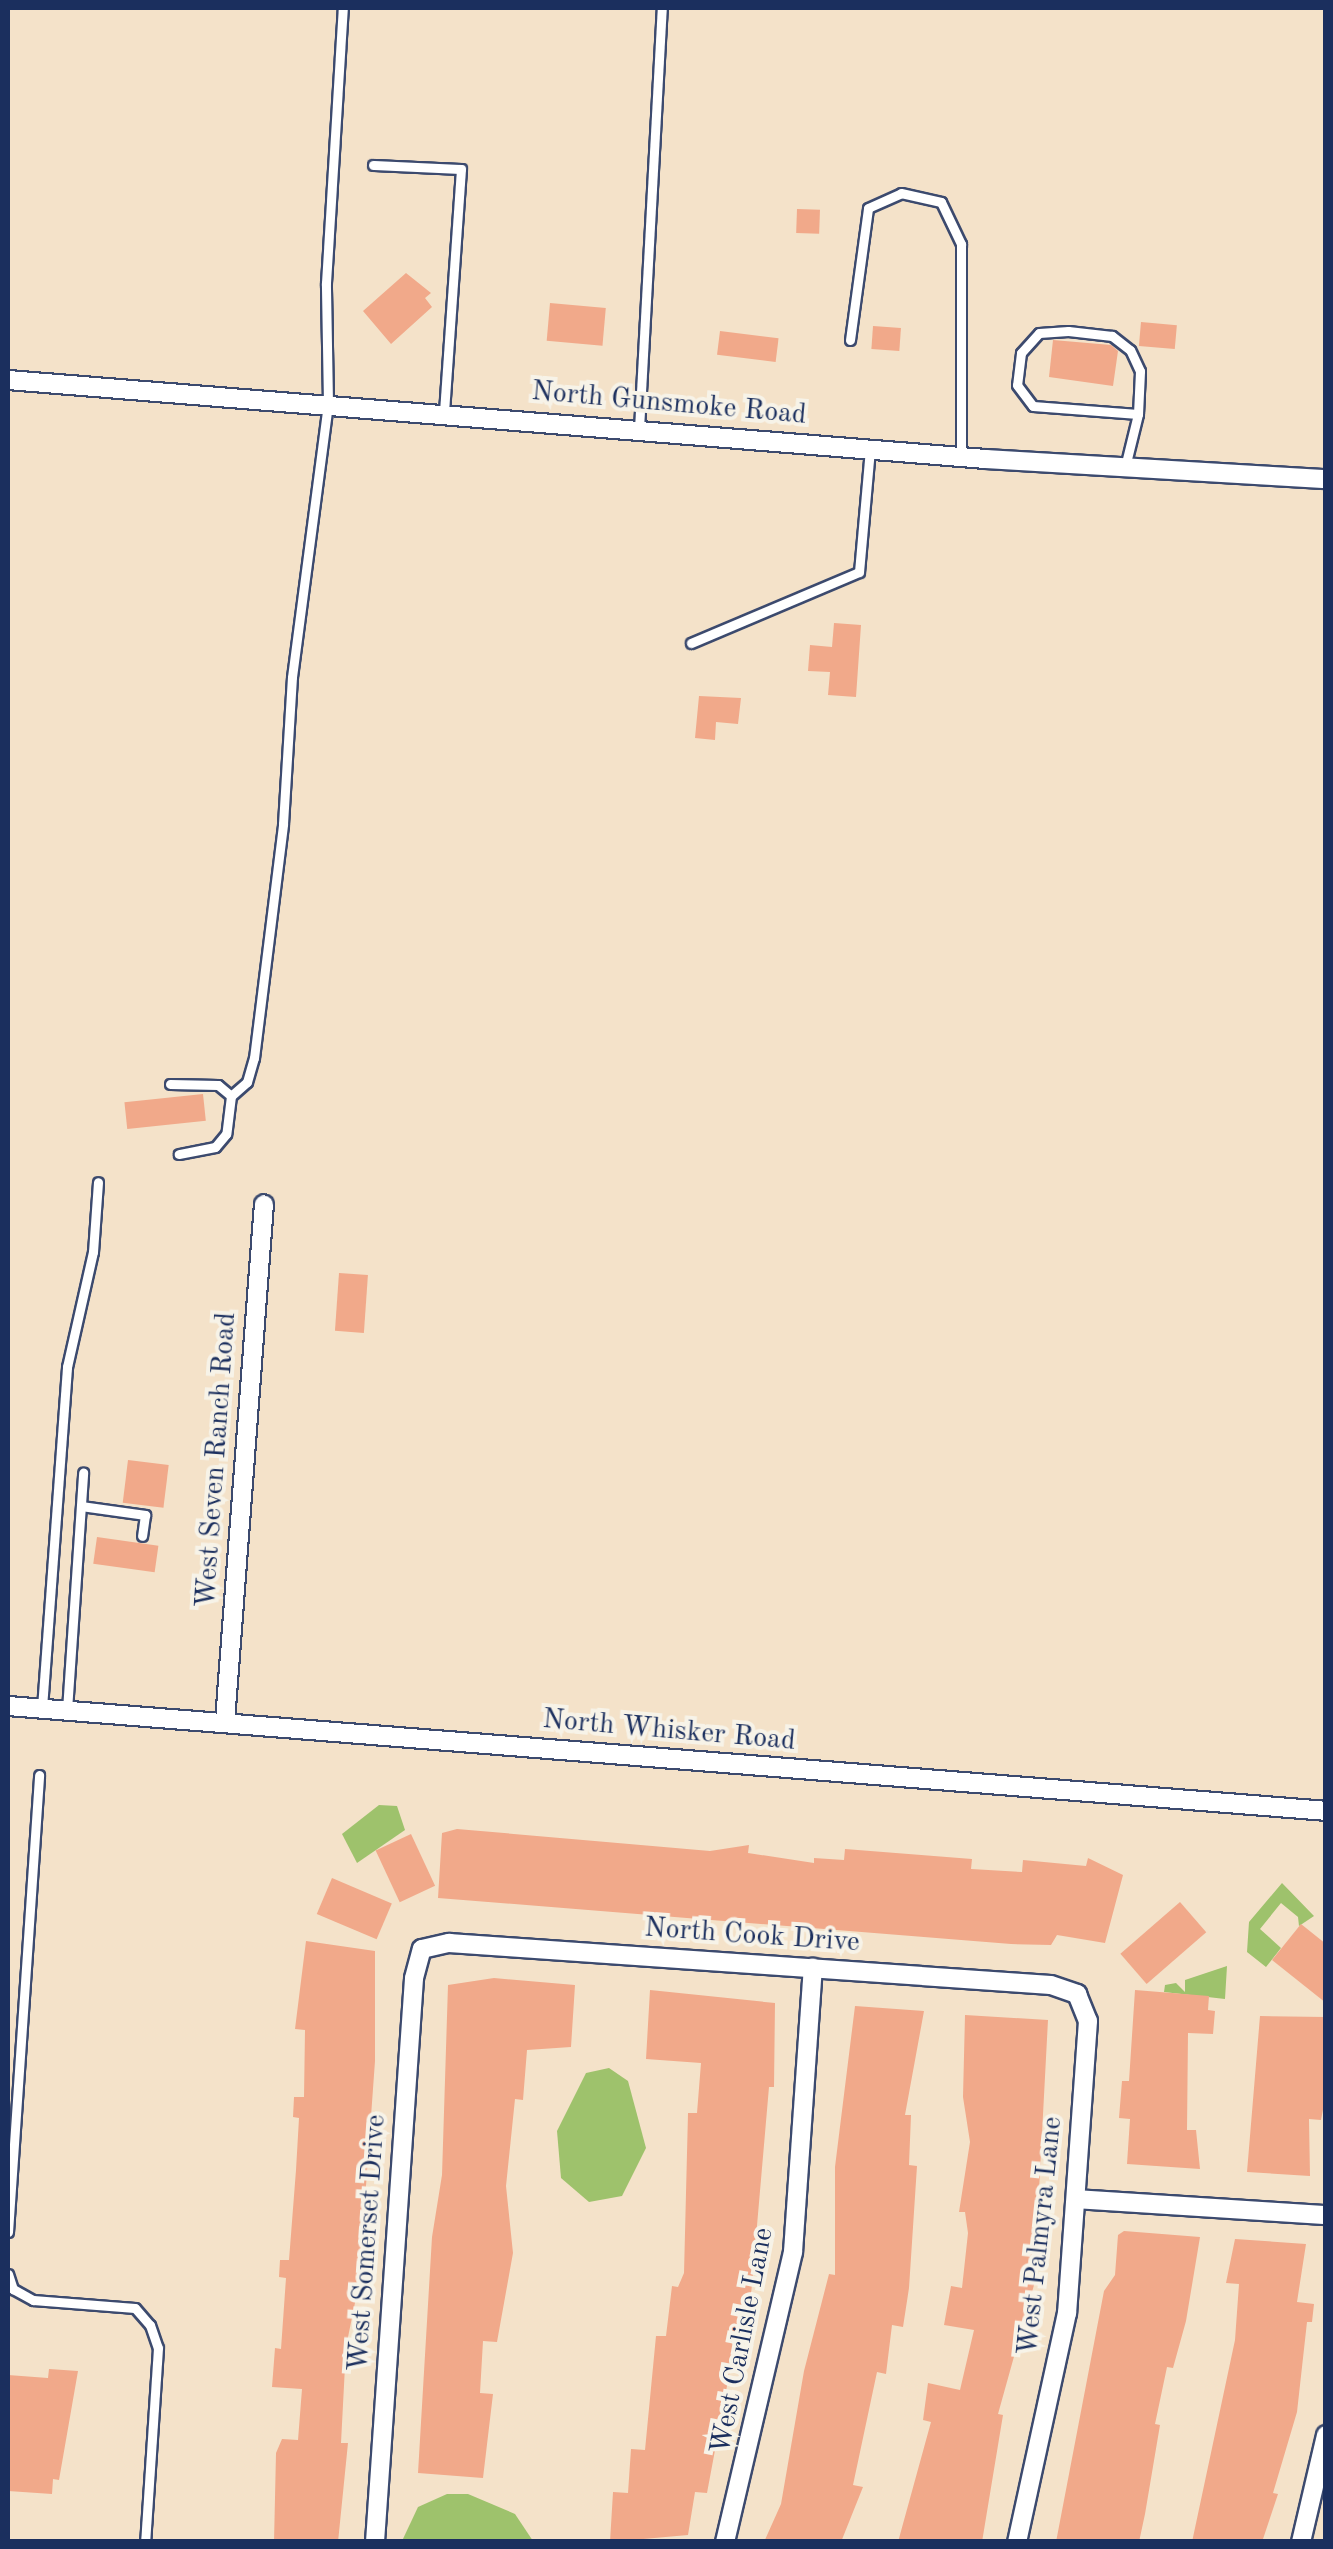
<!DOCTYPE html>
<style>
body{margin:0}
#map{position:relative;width:1333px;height:2549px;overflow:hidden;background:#f4e2c9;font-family:"Old Standard TT",serif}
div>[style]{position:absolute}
.green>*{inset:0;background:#9ec26c}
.building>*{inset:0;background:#f1a98a;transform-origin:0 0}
.roads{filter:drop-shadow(2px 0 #3c4a6e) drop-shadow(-2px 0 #3c4a6e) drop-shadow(0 2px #3c4a6e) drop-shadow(0 -2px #3c4a6e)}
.service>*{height:9px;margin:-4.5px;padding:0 4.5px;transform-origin:4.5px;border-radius:4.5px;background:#fff}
.minor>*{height:18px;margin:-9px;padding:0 9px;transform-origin:9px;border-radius:9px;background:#fff}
span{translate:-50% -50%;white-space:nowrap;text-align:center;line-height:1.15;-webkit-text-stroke:8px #f7f3e8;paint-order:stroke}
.street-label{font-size:28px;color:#1b2f5e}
.frame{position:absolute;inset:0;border:10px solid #1b2f5e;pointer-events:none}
</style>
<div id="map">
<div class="green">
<i style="clip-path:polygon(379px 1805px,397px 1806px,405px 1830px,357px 1863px,342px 1834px)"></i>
<i style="clip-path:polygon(1282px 1883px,1314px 1916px,1299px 1926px,1298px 1917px,1281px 1903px,1260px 1929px,1281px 1948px,1266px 1967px,1247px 1952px,1249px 1922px)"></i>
<i style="clip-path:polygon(1227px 1966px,1225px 1999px,1164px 1992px,1165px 1985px,1176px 1983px,1185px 1992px,1185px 1980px)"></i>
<i style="clip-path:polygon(609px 2068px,628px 2081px,646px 2148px,622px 2196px,589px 2202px,561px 2178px,557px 2131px,586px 2073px)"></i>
<i style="clip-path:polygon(447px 2494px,468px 2494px,515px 2514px,533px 2541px,402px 2541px,418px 2507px)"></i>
</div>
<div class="building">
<i style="left:797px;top:209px;width:23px;height:24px;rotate:2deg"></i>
<i style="clip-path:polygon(406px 273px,431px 293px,425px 298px,432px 307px,391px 344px,363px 311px)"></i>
<i style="left:550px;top:303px;width:56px;height:38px;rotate:5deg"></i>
<i style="left:1141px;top:322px;width:36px;height:24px;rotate:5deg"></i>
<i style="left:873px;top:326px;width:28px;height:23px;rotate:4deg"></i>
<i style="left:720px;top:331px;width:59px;height:24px;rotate:7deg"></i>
<i style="clip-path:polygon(1053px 340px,1111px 345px,1118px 351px,1113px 386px,1049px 377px)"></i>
<i style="clip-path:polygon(834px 623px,861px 625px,856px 697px,828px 695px,830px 672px,808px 671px,810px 645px,832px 647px)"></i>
<i style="clip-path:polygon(699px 696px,741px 698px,738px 724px,716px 722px,715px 740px,695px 738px)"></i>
<i style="left:203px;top:1094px;width:27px;height:79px;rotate:84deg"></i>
<i style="left:339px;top:1273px;width:29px;height:58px;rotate:4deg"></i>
<i style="left:128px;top:1460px;width:41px;height:43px;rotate:7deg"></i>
<i style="left:97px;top:1537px;width:62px;height:27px;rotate:8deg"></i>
<i style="clip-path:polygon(457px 1829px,710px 1851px,749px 1845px,748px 1853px,814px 1863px,814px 1858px,844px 1860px,845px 1849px,972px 1859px,971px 1869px,1022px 1872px,1023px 1860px,1086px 1866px,1088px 1858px,1123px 1875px,1105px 1943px,1057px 1935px,1051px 1945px,1011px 1944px,438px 1898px,442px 1833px)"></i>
<i style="left:411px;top:1834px;width:57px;height:39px;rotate:65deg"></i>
<i style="left:332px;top:1878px;width:65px;height:39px;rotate:23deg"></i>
<i style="left:1180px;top:1902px;width:40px;height:79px;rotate:49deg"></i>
<i style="clip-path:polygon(1301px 1924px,1326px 1944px,1326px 2003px,1272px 1960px)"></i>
<i style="clip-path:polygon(306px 1941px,375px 1951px,375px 2061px,359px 2283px,346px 2347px,341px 2443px,348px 2443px,338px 2542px,274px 2542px,276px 2453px,282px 2439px,298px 2440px,302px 2389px,272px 2387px,275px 2348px,281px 2349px,286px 2278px,279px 2277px,280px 2260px,289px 2260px,296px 2170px,299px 2118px,293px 2117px,294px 2097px,304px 2097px,305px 2030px,295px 2029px)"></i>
<i style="clip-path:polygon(494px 1978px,575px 1985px,571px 2047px,527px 2050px,523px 2100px,515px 2099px,506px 2186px,513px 2253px,497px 2342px,483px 2341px,480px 2393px,493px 2394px,483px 2478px,418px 2473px,432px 2237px,442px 2175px,448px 1985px)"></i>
<i style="clip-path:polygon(650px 1990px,775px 2003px,774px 2087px,769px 2087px,751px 2295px,744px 2295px,707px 2493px,695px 2492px,688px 2535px,610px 2542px,613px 2492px,628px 2493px,631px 2449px,645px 2450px,656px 2336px,666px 2336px,672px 2286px,678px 2287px,684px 2273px,688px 2113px,697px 2113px,701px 2063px,646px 2059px)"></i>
<i style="clip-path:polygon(1135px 1990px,1209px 1996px,1208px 2010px,1215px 2011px,1213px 2034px,1188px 2033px,1187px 2130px,1196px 2130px,1200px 2169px,1127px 2164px,1130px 2119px,1119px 2118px,1122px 2081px,1129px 2081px)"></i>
<i style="clip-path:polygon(855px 2006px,924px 2011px,905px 2115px,911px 2115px,909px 2165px,917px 2166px,909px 2288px,903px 2327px,892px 2325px,886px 2374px,877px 2372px,853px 2485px,863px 2487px,841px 2542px,764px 2542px,781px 2504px,804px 2371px,829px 2274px,835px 2275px,835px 2167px)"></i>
<i style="clip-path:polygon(965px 2015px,1048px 2020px,1034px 2285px,998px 2414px,1003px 2415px,982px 2542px,898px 2542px,931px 2422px,923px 2420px,928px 2383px,960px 2390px,974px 2330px,944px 2325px,951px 2286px,962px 2288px,968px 2233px,965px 2212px,959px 2212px,970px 2142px,963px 2097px)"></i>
<i style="clip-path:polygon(1260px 2016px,1326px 2017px,1326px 2094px,1321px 2120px,1309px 2119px,1310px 2176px,1247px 2172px)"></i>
<i style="clip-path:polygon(1124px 2231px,1200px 2237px,1186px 2321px,1173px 2368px,1167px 2367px,1155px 2424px,1160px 2425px,1145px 2514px,1139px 2542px,1056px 2542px,1104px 2291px,1115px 2275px,1118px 2235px)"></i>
<i style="clip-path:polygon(1235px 2239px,1306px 2244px,1297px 2302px,1314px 2304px,1312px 2322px,1307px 2322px,1297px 2412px,1273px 2493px,1278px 2494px,1262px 2542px,1192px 2542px,1235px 2340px,1239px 2284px,1226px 2283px)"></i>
<i style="clip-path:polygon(49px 2369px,78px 2371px,59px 2480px,53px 2479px,52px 2494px,8px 2491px,8px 2375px,48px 2378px)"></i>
</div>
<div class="roads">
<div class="service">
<i style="left:373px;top:165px;width:88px;rotate:2.6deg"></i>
<i style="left:461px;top:169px;width:244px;rotate:94deg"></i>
<i style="left:850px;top:340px;width:133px;rotate:-82.2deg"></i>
<i style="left:868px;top:208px;width:36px;rotate:-24deg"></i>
<i style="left:901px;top:193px;width:41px;rotate:12.7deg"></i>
<i style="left:941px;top:202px;width:47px;rotate:64.5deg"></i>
<i style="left:961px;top:244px;width:212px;rotate:90deg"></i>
<i style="left:639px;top:429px;width:422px;rotate:-86.9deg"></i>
<i style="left:1125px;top:467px;width:55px;rotate:-76.2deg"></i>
<i style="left:1138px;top:414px;width:43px;rotate:-87.3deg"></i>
<i style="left:1140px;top:371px;width:23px;rotate:-115deg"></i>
<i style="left:1130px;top:350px;width:23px;rotate:-142deg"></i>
<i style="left:1112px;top:336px;width:44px;rotate:-173.5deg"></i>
<i style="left:1068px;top:331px;width:29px;rotate:176deg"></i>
<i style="left:1039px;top:333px;width:27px;rotate:132deg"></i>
<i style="left:1021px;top:353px;width:32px;rotate:97deg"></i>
<i style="left:1017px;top:385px;width:26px;rotate:53deg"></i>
<i style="left:1033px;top:406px;width:105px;rotate:4.4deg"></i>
<i style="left:691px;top:643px;width:182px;rotate:-22.9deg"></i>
<i style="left:859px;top:572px;width:123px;rotate:-84.9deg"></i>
<i style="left:170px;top:1084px;width:48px;rotate:1.2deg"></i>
<i style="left:218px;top:1085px;width:17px;rotate:40deg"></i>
<i style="left:231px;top:1096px;width:38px;rotate:97deg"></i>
<i style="left:226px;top:1134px;width:17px;rotate:130deg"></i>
<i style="left:215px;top:1147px;width:37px;rotate:169deg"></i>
<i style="left:231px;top:1096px;width:21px;rotate:-41deg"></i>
<i style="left:247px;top:1082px;width:25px;rotate:-74deg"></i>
<i style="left:254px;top:1058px;width:236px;rotate:-82.9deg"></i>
<i style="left:283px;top:824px;width:147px;rotate:-86.5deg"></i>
<i style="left:292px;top:677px;width:276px;rotate:-82.5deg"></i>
<i style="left:328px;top:403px;width:120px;rotate:-91deg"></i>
<i style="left:326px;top:283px;width:276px;rotate:-86.5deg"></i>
<i style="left:81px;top:1506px;width:65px;rotate:8deg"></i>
<i style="left:145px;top:1515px;width:21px;rotate:98deg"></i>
<i style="left:42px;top:1708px;width:342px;rotate:-85.8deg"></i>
<i style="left:67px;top:1367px;width:118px;rotate:-77.3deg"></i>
<i style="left:93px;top:1252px;width:70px;rotate:-85.9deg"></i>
<i style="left:67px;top:1710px;width:238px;rotate:-86.1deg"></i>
<i style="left:8px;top:2232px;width:458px;rotate:-86.1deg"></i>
<i style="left:8px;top:2274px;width:16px;rotate:72deg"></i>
<i style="left:13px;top:2289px;width:23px;rotate:29deg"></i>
<i style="left:33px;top:2300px;width:102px;rotate:4.5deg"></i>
<i style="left:135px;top:2308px;width:23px;rotate:49deg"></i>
<i style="left:150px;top:2325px;width:24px;rotate:71deg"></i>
<i style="left:158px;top:2348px;width:194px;rotate:93.8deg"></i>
</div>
<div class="minor">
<i style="left:8px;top:380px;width:981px;rotate:4.62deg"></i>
<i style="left:986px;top:459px;width:341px;rotate:3.4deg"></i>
<i style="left:8px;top:1706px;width:1322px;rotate:4.55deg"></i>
<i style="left:225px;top:1721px;width:518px;rotate:-85.69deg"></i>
<i style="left:1076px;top:2199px;width:251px;rotate:3.7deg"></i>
<i style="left:375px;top:2542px;width:565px;rotate:-86.04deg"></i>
<i style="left:414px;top:1978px;width:30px;rotate:-75deg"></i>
<i style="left:422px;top:1949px;width:28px;rotate:-13deg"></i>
<i style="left:449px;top:1943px;width:603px;rotate:3.99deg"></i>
<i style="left:1051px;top:1985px;width:28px;rotate:19deg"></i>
<i style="left:1077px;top:1994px;width:29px;rotate:68deg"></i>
<i style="left:1088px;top:2021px;width:293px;rotate:94.1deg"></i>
<i style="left:1067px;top:2313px;width:234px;rotate:102.3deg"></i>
<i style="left:725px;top:2542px;width:298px;rotate:-76.8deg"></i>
<i style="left:793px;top:2252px;width:285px;rotate:-86deg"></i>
<i style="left:1301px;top:2542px;width:110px;rotate:-76.8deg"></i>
</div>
</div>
<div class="street-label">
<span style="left:669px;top:404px;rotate:5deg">North Gunsmoke Road</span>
<span style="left:217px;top:1460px;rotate:-86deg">West Seven Ranch Road</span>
<span style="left:669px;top:1731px;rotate:5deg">North Whisker Road</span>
<span style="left:752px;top:1936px;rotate:4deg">North Cook Drive</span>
<span style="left:1041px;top:2236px;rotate:-84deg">West Palmyra Lane</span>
<span style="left:368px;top:2243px;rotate:-86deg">West Somerset Drive</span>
<span style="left:743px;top:2341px;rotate:-79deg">West Carlisle Lane</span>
</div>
<div class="frame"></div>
</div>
